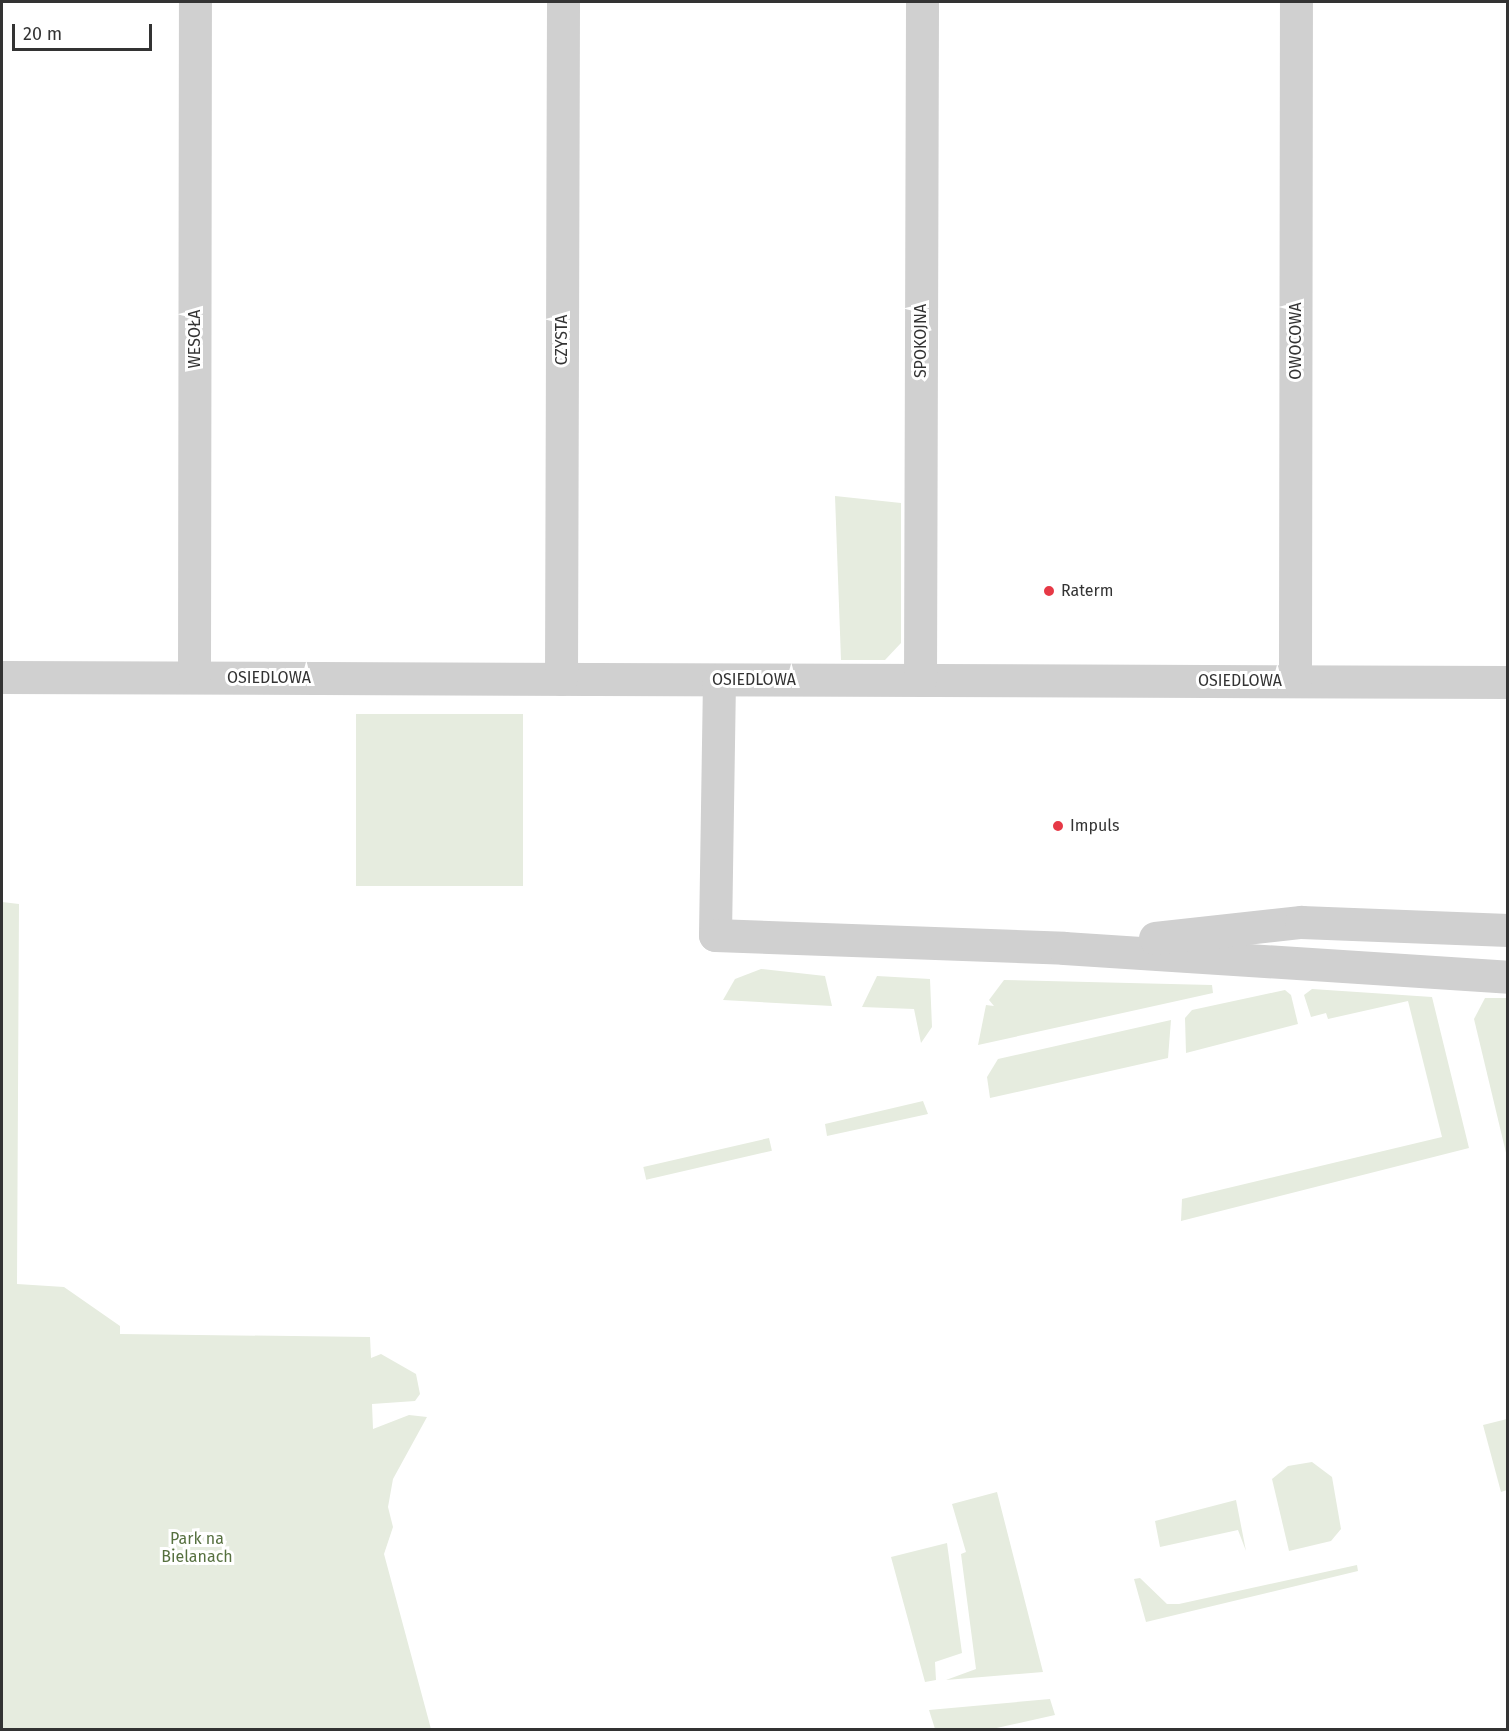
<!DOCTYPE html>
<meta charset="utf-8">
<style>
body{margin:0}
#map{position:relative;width:1509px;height:1731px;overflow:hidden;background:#fff;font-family:"Fira Sans",sans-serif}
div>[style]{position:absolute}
.green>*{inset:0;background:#e6ecdf;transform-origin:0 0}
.minor>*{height:33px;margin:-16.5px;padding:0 16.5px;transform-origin:16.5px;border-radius:16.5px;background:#d0d0d0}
.dots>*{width:16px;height:16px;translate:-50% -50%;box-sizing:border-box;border:3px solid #fff;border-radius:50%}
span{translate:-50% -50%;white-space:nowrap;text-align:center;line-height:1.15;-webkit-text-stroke:6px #fff;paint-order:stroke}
.street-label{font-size:16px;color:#333}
.poi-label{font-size:16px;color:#333}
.left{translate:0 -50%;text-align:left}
.park-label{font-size:16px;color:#56703f}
.frame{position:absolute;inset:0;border:3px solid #333;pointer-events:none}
.scale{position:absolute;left:12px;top:24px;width:140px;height:27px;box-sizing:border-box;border:3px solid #333;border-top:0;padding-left:8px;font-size:18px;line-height:21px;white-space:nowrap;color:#333;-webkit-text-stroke:4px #fff;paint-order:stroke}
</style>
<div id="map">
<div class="green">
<i style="clip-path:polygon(835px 496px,901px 503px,901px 643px,885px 660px,841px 660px)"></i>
<i style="left:356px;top:714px;width:167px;height:172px"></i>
<i style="clip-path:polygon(2px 902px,19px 904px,17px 1284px,64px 1287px,120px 1326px,120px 1334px,370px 1337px,371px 1358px,381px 1354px,416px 1374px,420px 1394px,415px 1401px,372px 1404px,373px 1429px,409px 1415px,427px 1417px,393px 1479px,388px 1507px,393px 1527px,384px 1554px,431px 1729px,2px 1729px)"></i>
<i style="clip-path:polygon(761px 969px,825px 976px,832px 1006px,723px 1000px,735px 979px)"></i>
<i style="clip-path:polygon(877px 976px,930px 979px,932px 1027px,921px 1043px,914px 1009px,862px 1007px)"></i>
<i style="clip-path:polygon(1004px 980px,1212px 985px,1213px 993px,978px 1045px,986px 1005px,994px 1006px,989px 1000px)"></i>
<i style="clip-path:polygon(1312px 989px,1432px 997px,1469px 1148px,1181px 1221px,1182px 1199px,1442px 1137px,1408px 1001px,1328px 1019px,1326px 1013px,1311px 1017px,1304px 995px)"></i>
<i style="clip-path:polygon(1285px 990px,1291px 995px,1298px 1024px,1186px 1053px,1185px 1018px,1192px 1010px)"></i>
<i style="clip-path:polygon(1485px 998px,1507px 998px,1507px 1157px,1474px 1019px)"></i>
<i style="clip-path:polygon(1171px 1020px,1168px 1058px,990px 1098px,987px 1077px,998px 1059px)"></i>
<i style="clip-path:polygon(923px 1101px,928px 1114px,827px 1136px,825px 1124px)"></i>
<i style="left:769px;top:1138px;width:13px;height:129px;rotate:77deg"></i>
<i style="clip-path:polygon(1507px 1419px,1507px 1490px,1501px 1492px,1483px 1425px)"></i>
<i style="clip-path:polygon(1312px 1462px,1332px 1477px,1341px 1529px,1331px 1541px,1289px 1551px,1272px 1479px,1288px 1466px)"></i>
<i style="clip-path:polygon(997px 1492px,1043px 1672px,946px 1680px,976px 1669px,961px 1554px,966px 1552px,952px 1504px)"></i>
<i style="clip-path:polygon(1236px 1500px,1246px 1551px,1238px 1530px,1160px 1547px,1155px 1521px)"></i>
<i style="clip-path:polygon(947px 1543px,962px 1653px,935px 1662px,936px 1680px,925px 1682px,891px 1557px)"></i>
<i style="clip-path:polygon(1357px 1565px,1358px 1571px,1146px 1622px,1134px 1579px,1140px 1578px,1167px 1604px,1179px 1604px)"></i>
<i style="clip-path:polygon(1050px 1699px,1055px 1715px,992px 1729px,935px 1729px,929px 1710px)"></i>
</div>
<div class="minor">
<i style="left:2px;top:677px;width:1506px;rotate:0.19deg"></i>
<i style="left:194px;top:677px;width:675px;rotate:-89.92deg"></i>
<i style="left:561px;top:679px;width:677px;rotate:-89.83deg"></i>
<i style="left:719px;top:680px;width:255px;rotate:90.9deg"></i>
<i style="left:715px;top:935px;width:349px;rotate:2.1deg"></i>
<i style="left:1064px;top:948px;width:445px;rotate:3.7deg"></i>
<i style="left:920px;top:680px;width:678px;rotate:-89.83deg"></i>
<i style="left:1295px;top:681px;width:679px;rotate:-89.92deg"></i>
<i style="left:1155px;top:938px;width:147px;rotate:-6.3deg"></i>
<i style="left:1301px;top:922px;width:207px;rotate:2.2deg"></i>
</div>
<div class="dots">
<i style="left:1049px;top:591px;background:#e63946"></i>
<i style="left:1058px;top:826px;background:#e63946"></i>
</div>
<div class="street-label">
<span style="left:195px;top:339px;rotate:-90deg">WESOŁA</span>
<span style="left:562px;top:340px;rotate:-90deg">CZYSTA</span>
<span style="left:921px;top:341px;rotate:-90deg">SPOKOJNA</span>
<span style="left:1296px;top:341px;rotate:-90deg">OWOCOWA</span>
<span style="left:269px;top:678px">OSIEDLOWA</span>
<span style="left:754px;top:680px">OSIEDLOWA</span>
<span style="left:1240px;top:681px">OSIEDLOWA</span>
</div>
<div class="poi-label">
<span class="left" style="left:1061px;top:591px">Raterm</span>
<span class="left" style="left:1070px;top:826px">Impuls</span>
</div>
<div class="park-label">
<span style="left:197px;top:1548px">Park na<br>Bielanach</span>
</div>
<div class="frame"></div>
<div class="scale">20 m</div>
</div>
